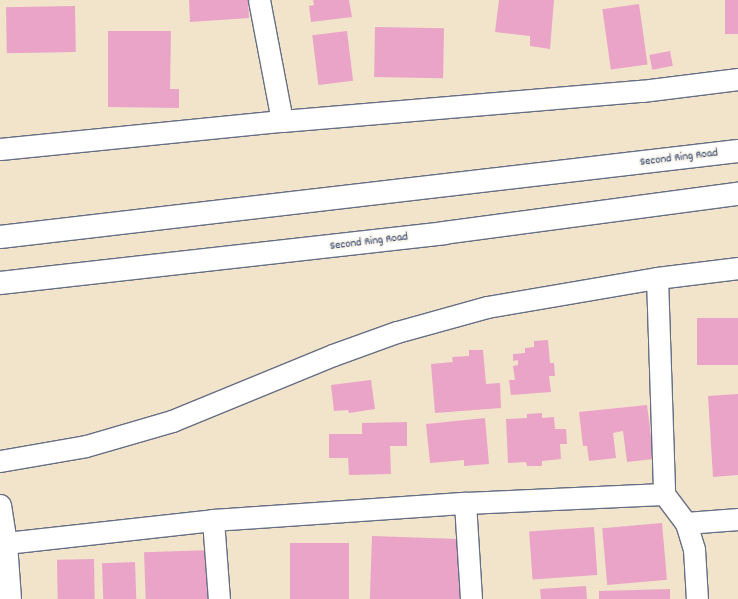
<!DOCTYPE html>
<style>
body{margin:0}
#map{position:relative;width:738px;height:599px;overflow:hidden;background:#f1e4ca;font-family:Dekko,sans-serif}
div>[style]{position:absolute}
.building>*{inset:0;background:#eaa4c7;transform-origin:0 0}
.roads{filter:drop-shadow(1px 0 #666e84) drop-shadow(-1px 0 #666e84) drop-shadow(0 1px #666e84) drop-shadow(0 -1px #666e84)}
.street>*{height:21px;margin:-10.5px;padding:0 10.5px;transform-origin:10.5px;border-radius:10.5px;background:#fff}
.highway>*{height:22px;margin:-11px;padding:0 11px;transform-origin:11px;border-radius:11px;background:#fff}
span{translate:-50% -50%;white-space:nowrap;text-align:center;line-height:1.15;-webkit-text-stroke:3.5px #f7f3e8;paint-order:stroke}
.street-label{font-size:12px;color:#1b2f5e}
</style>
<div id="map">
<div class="building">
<i style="clip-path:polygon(189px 0,248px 0,249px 18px,190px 22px)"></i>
<i style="clip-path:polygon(313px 0,349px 0,352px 17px,311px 22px,309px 6px,314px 5px)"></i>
<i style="clip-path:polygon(499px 0,554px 0,550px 49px,530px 46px,530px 36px,495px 32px)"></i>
<i style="left:725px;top:0;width:13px;height:34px"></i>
<i style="left:639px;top:4px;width:61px;height:37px;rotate:82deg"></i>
<i style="left:75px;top:6px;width:46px;height:69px;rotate:89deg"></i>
<i style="left:375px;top:27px;width:69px;height:50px;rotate:1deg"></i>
<i style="clip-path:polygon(108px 31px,171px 31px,170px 89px,179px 89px,179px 108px,108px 107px)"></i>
<i style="left:347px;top:31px;width:50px;height:35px;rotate:83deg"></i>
<i style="left:670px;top:51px;width:15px;height:21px;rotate:79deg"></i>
<i style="left:738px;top:318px;width:47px;height:41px;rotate:90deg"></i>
<i style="clip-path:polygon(548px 340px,550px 363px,554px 363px,555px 376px,549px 376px,551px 392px,511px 395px,509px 380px,515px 380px,513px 366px,518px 365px,518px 360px,513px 361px,513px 354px,525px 353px,525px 348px,534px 347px,534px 341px)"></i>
<i style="clip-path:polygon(469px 350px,483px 350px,486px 384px,500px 383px,501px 408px,435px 413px,431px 364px,453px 362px,452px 357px,469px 356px)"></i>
<i style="clip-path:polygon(371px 380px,375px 409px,349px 413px,348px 410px,334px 411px,331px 385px)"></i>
<i style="clip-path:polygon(738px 394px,738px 475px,713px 477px,708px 396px)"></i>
<i style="clip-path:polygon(647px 405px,654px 459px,627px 462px,623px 431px,613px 433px,616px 458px,589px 461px,587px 446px,583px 446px,579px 412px)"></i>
<i style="clip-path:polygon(542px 413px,542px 418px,554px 417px,555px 429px,566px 429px,567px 444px,560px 444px,561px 459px,542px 461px,542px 466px,527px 466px,526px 462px,508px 463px,506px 419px,527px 418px,527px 414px)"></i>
<i style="clip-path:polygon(485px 418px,489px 464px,464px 466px,464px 460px,430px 463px,426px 424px)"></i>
<i style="clip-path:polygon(407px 422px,407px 446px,390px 446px,391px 474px,349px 475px,348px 458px,329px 458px,329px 434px,362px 434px,362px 423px)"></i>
<i style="left:662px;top:523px;width:57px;height:60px;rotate:85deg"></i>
<i style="left:594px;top:527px;width:48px;height:65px;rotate:86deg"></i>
<i style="left:372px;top:536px;width:94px;height:63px;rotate:2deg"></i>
<i style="left:290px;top:543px;width:59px;height:56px"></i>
<i style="left:212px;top:550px;width:49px;height:68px;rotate:88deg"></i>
<i style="left:94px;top:559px;width:40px;height:37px;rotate:89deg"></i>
<i style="left:135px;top:562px;width:37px;height:33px;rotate:88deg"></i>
<i style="clip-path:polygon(586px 586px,587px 599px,541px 599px,540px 589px)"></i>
<i style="clip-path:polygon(670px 589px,670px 599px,599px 599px,599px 591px)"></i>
</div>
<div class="roads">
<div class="street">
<i style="left:259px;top:0;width:123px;rotate:79.2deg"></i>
<i style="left:0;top:149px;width:283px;rotate:-5.7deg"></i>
<i style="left:282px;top:121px;width:361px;rotate:-4.8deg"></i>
<i style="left:642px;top:91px;width:97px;rotate:-7.1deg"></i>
<i style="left:657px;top:278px;width:216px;rotate:88.1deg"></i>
<i style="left:664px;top:494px;width:36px;rotate:53deg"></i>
<i style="left:686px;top:523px;width:27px;rotate:73deg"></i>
<i style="left:694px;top:549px;width:50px;rotate:86.6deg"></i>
<i style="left:0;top:461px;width:87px;rotate:-9.9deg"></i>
<i style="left:86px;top:446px;width:90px;rotate:-16.2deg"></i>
<i style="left:172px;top:421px;width:174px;rotate:-22.3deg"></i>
<i style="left:333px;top:355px;width:68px;rotate:-19.8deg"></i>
<i style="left:397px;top:332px;width:93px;rotate:-15.5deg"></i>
<i style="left:487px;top:307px;width:172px;rotate:-9.7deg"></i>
<i style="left:657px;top:278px;width:82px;rotate:-7deg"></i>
<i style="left:465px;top:503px;width:96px;rotate:86.4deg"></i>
<i style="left:0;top:505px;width:38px;rotate:81deg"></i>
<i style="left:6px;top:543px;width:56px;rotate:85.9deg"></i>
<i style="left:213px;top:520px;width:79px;rotate:85.7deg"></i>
<i style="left:686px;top:523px;width:52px;rotate:-4.4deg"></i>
<i style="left:6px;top:543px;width:208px;rotate:-6.3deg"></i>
<i style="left:213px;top:520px;width:253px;rotate:-3.9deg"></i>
<i style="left:465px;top:503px;width:199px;rotate:-2.6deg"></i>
</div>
<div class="highway">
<i style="left:0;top:237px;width:743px;rotate:-6.65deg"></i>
<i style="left:0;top:283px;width:447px;rotate:-6.4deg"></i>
<i style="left:444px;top:233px;width:297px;rotate:-7.6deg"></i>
</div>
</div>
<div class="street-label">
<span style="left:679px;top:158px;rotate:-7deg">Second Ring Road</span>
<span style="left:369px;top:242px;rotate:-7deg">Second Ring Road</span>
</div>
</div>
